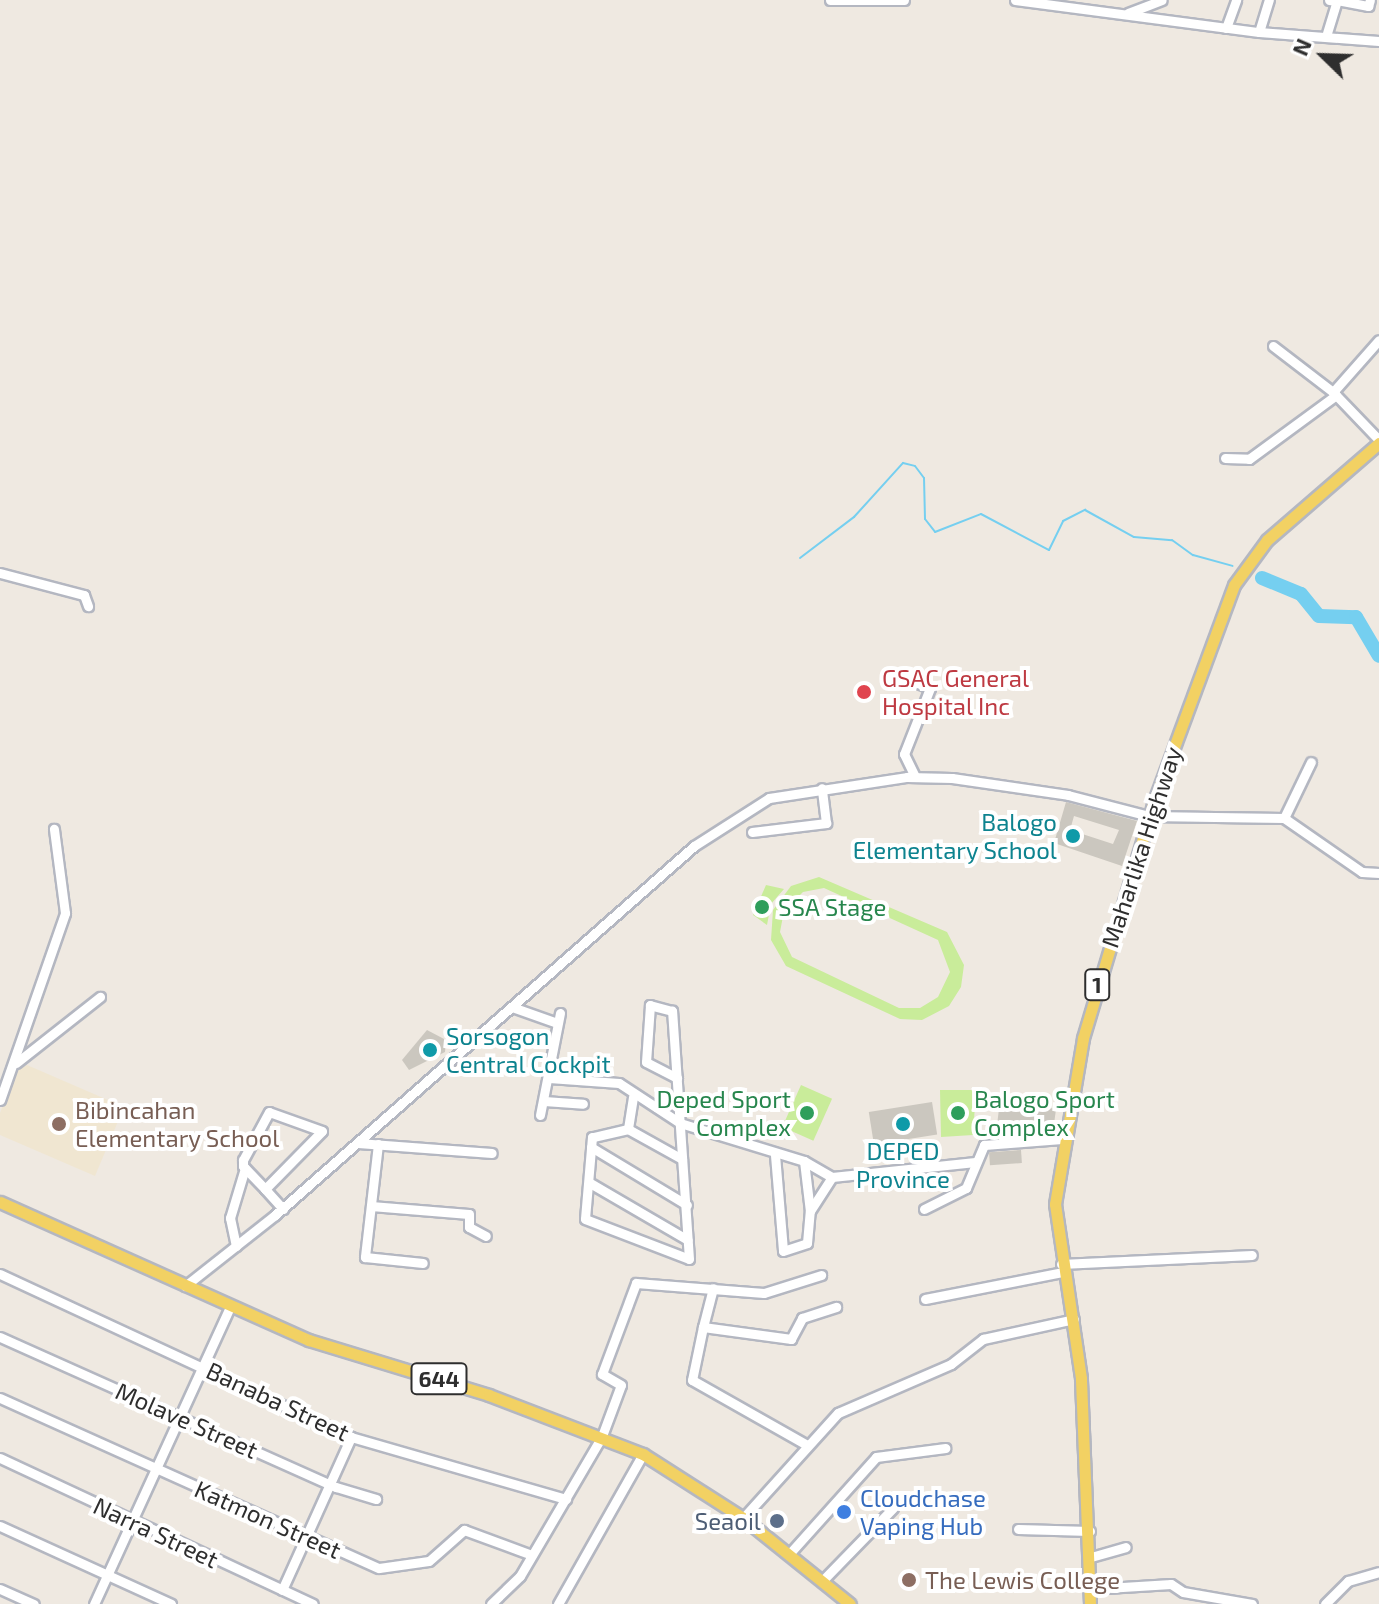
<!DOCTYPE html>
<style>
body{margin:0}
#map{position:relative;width:1379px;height:1604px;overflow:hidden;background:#efe9e1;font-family:"Exo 2",sans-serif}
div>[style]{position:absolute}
.education>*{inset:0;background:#f0e6d1}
.pitch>*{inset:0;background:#c9ec9a;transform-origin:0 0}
.stream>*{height:2px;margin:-1px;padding:0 1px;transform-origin:1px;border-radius:1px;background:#75cff0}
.river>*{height:14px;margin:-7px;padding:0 7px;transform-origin:7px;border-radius:7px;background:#75cff0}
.building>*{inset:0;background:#cbc7bf;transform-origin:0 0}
.roads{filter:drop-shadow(2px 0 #b4b7c1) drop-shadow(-2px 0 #b4b7c1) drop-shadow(0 2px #b4b7c1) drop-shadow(0 -2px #b4b7c1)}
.minor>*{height:9px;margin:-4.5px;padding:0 4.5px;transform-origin:4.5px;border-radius:4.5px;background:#fff}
.major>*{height:11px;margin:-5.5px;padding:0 5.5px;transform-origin:5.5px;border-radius:5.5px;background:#f2d163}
.dots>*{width:22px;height:22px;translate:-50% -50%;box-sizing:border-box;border:4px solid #fff;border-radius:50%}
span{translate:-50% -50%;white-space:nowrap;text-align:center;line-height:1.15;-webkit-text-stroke:8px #fff;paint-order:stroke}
.shield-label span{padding:2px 6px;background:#fff;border:2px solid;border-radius:6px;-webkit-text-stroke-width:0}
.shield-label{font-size:22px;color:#2e2e2e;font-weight:700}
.health-label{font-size:24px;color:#be3a42}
.left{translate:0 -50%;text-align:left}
.culture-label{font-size:24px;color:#0d838f}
.right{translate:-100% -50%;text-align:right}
.street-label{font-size:24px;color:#2e2e2e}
.leisure-label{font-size:24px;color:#27864d}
.education-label{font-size:24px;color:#785e54}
.shop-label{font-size:24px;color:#366cbe}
.service-label{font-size:24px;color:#4e5e75}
.north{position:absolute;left:1283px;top:16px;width:80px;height:80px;-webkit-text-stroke:6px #fff;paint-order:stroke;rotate:293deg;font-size:22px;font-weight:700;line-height:32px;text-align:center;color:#2e2e2e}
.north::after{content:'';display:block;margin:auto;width:28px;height:36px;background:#2e2e2e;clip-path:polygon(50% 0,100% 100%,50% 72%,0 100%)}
</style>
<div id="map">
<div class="education">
<i style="clip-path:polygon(27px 1065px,124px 1107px,95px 1176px,0 1135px,0 1113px,17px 1070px)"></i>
</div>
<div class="pitch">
<i style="clip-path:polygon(evenodd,819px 877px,947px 932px,964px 965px,961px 987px,949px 1006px,922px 1020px,900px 1019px,786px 966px,771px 940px,773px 910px,791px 886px,819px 877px,824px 888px,938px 940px,950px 972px,938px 997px,920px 1008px,899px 1008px,792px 957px,780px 932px,784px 911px,803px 892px,824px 888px)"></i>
<i style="clip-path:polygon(766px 885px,784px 889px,771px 904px,767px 925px,753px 915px)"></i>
<i style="left:801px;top:1085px;width:34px;height:46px;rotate:24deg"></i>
<i style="clip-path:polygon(940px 1090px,976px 1090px,973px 1135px,941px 1137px)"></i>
</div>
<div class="stream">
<i style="left:800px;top:558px;width:68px;rotate:-37.2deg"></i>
<i style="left:854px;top:517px;width:73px;rotate:-47.8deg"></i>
<i style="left:903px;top:463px;width:12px;rotate:14deg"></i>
<i style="left:915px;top:466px;width:15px;rotate:53deg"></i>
<i style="left:924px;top:478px;width:41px;rotate:88.6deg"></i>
<i style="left:925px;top:519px;width:16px;rotate:52deg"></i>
<i style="left:935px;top:532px;width:49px;rotate:-21.4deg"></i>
<i style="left:981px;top:514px;width:77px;rotate:27.9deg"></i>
<i style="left:1049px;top:550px;width:32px;rotate:-64deg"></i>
<i style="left:1063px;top:521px;width:25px;rotate:-27deg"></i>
<i style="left:1085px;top:510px;width:56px;rotate:28.9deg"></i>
<i style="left:1134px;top:537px;width:38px;rotate:5deg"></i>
<i style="left:1172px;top:540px;width:26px;rotate:36deg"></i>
<i style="left:1193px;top:555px;width:41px;rotate:15.4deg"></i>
</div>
<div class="river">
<i style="left:1262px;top:578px;width:42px;rotate:22.3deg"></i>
<i style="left:1301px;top:594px;width:28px;rotate:51deg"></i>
<i style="left:1319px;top:616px;width:37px;rotate:2deg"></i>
<i style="left:1356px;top:617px;width:45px;rotate:59.5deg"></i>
</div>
<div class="building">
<i style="clip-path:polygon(evenodd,1066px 802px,1137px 821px,1122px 866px,1054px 843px,1066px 802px,1074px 816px,1119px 830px,1113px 844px,1070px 830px,1074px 816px)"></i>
<i style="clip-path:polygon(427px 1030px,446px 1040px,445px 1052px,409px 1070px,402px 1060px)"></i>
<i style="clip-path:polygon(1000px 1100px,1056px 1109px,1053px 1132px,996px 1134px)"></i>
<i style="left:932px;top:1102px;width:33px;height:64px;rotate:81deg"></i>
<i style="left:1021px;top:1150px;width:13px;height:32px;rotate:86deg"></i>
</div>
<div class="roads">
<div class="minor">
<i style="left:830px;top:0;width:74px"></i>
<i style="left:1015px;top:0;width:246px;rotate:7.5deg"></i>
<i style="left:1259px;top:32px;width:120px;rotate:4.3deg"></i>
<i style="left:1337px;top:0;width:32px;rotate:11deg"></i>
<i style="left:1368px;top:6px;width:6px;rotate:-72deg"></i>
<i style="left:1128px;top:13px;width:36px;rotate:-21deg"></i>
<i style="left:1226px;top:28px;width:30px;rotate:-70deg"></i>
<i style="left:1259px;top:32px;width:34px;rotate:-73deg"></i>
<i style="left:1327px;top:33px;width:34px;rotate:-73deg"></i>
<i style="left:1337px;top:1px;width:8px;rotate:-173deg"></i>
<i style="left:1273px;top:346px;width:76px;rotate:37.5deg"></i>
<i style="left:1333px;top:392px;width:66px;rotate:46.2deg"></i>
<i style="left:1333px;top:392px;width:69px;rotate:-48.5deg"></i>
<i style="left:1225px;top:458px;width:24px;rotate:2deg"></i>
<i style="left:1249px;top:459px;width:108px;rotate:-36.3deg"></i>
<i style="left:0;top:573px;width:87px;rotate:14.7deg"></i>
<i style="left:84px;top:595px;width:12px;rotate:70deg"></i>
<i style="left:893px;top:673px;width:40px;rotate:22deg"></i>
<i style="left:930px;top:688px;width:71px;rotate:111.5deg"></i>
<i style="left:904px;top:754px;width:25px;rotate:64deg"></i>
<i style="left:1284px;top:818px;width:62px;rotate:-64.3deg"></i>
<i style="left:752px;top:832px;width:75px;rotate:-6.9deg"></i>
<i style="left:826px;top:823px;width:35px;rotate:-97deg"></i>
<i style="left:512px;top:1007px;width:48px;rotate:19.6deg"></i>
<i style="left:16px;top:1063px;width:107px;rotate:-38.2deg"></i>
<i style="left:549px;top:1078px;width:70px;rotate:4.1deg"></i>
<i style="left:619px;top:1083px;width:73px;rotate:33.3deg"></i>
<i style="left:680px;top:1123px;width:130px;rotate:17deg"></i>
<i style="left:804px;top:1161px;width:32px;rotate:30deg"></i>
<i style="left:832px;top:1177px;width:144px;rotate:-6deg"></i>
<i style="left:633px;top:1097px;width:32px;rotate:99deg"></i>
<i style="left:628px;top:1129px;width:37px;rotate:167deg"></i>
<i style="left:592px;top:1137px;width:82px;rotate:94.9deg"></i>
<i style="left:585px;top:1219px;width:111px;rotate:21deg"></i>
<i style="left:689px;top:1259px;width:249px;rotate:-93.9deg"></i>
<i style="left:672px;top:1011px;width:23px;rotate:-165deg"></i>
<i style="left:650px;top:1005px;width:57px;rotate:94deg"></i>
<i style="left:646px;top:1062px;width:35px;rotate:27deg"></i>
<i style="left:0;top:1100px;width:198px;rotate:-70.8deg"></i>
<i style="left:65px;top:913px;width:85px;rotate:-97.5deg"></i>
<i style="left:544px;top:1101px;width:39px;rotate:4deg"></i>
<i style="left:540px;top:1115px;width:104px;rotate:-78.9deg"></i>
<i style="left:628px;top:1129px;width:62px;rotate:29.1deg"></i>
<i style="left:358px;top:1143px;width:134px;rotate:4.3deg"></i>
<i style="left:378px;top:1144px;width:114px;rotate:96.6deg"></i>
<i style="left:365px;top:1257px;width:58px;rotate:5.9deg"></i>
<i style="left:591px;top:1147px;width:112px;rotate:31.1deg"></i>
<i style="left:775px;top:1155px;width:96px;rotate:85.2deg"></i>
<i style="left:783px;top:1251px;width:25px;rotate:-18deg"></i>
<i style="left:807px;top:1243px;width:32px;rotate:-85deg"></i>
<i style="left:810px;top:1211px;width:40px;rotate:-57.1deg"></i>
<i style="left:804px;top:1161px;width:50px;rotate:83.2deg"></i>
<i style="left:590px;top:1183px;width:113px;rotate:30.2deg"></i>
<i style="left:265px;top:1189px;width:81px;rotate:-45.5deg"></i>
<i style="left:322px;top:1131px;width:56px;rotate:-160.3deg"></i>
<i style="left:269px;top:1112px;width:55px;rotate:118.4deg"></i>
<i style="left:243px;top:1160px;width:6px;rotate:90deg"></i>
<i style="left:243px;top:1166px;width:32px;rotate:46deg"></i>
<i style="left:265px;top:1189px;width:27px;rotate:48deg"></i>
<i style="left:371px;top:1206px;width:98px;rotate:4.7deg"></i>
<i style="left:469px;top:1214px;width:13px;rotate:90deg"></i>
<i style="left:469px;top:1227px;width:19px;rotate:28deg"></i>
<i style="left:924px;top:1209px;width:47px;rotate:-26.6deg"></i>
<i style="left:966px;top:1188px;width:47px;rotate:-67.3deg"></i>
<i style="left:984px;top:1145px;width:78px;rotate:-4.4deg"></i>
<i style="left:236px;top:1246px;width:29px;rotate:-102deg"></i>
<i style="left:230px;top:1218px;width:52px;rotate:-73.3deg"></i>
<i style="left:1061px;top:1264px;width:191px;rotate:-2.7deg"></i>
<i style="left:0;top:1274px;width:387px;rotate:24.9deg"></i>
<i style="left:351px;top:1437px;width:224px;rotate:16.1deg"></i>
<i style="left:185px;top:1286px;width:115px;rotate:-38.3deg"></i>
<i style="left:275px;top:1215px;width:558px;rotate:-41.37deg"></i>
<i style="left:694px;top:846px;width:89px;rotate:-32.6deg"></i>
<i style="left:769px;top:798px;width:140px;rotate:-8.7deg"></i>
<i style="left:907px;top:777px;width:45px;rotate:1.3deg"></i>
<i style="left:952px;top:778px;width:117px;rotate:8.3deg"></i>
<i style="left:1068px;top:795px;width:84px;rotate:14.5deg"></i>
<i style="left:1149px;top:816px;width:135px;rotate:0.8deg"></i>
<i style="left:1284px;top:818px;width:95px;rotate:34.7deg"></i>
<i style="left:1362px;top:872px;width:17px;rotate:3deg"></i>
<i style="left:925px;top:1299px;width:141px;rotate:-11.1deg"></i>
<i style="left:703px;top:1327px;width:40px;rotate:-75.6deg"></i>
<i style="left:0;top:1337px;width:368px;rotate:24.1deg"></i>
<i style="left:336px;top:1487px;width:42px;rotate:16.7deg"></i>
<i style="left:0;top:1398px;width:415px;rotate:24.2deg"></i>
<i style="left:379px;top:1568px;width:50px;rotate:-8deg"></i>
<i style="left:429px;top:1561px;width:47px;rotate:-41.5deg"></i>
<i style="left:464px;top:1530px;width:72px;rotate:20.2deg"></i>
<i style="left:807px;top:1445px;width:132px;rotate:-150.5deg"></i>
<i style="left:692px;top:1380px;width:54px;rotate:-78.3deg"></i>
<i style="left:703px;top:1327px;width:89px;rotate:7.8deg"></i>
<i style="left:791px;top:1339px;width:24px;rotate:-62deg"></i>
<i style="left:802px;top:1318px;width:36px;rotate:-18deg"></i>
<i style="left:0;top:1458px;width:345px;rotate:25deg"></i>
<i style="left:743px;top:1518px;width:142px;rotate:-47.9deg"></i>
<i style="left:838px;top:1413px;width:123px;rotate:-23.4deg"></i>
<i style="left:951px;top:1364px;width:41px;rotate:-38deg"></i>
<i style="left:983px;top:1339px;width:93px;rotate:-12.4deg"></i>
<i style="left:0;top:1526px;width:188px;rotate:24.5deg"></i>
<i style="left:1018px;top:1529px;width:72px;rotate:1.6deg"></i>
<i style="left:790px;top:1553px;width:129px;rotate:-48.1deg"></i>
<i style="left:876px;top:1457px;width:70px;rotate:-7.4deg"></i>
<i style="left:1091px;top:1557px;width:36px;rotate:-16deg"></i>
<i style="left:822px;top:1581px;width:102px;rotate:-45.8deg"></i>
<i style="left:0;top:1589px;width:37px;rotate:24deg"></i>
<i style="left:1090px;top:1589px;width:81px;rotate:-3.5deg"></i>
<i style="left:1171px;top:1584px;width:14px;rotate:34deg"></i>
<i style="left:1183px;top:1592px;width:70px;rotate:9.9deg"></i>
<i style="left:282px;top:1590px;width:168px;rotate:-65.7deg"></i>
<i style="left:94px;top:1604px;width:327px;rotate:-65.4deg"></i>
<i style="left:491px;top:1604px;width:40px;rotate:-44deg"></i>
<i style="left:520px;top:1576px;width:162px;rotate:-59.6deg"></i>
<i style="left:602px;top:1436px;width:54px;rotate:-69.6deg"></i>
<i style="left:621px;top:1385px;width:22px;rotate:-150deg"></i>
<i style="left:602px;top:1374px;width:97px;rotate:-69.5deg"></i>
<i style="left:636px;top:1283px;width:128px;rotate:4.5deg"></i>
<i style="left:764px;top:1293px;width:60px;rotate:-17.5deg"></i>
<i style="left:558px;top:1604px;width:172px;rotate:-60.5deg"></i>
<i style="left:1325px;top:1604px;width:33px;rotate:-45deg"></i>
<i style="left:1348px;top:1581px;width:32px;rotate:-16deg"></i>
</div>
<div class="major">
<i style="left:0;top:1202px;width:338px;rotate:24.1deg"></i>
<i style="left:309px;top:1340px;width:188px;rotate:17deg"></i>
<i style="left:489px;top:1395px;width:165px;rotate:21deg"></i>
<i style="left:643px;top:1454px;width:119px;rotate:32.6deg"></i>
<i style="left:743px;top:1518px;width:137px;rotate:38.8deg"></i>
<i style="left:1090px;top:1604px;width:226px;rotate:-92.3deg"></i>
<i style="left:1081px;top:1378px;width:176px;rotate:-98.5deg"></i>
<i style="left:1055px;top:1204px;width:168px;rotate:-80.4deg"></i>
<i style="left:1083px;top:1038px;width:244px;rotate:-73.3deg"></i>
<i style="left:1153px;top:804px;width:233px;rotate:-69.7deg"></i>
<i style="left:1234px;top:585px;width:56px;rotate:-53.7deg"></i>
<i style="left:1267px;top:540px;width:148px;rotate:-40.9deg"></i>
</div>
</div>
<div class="dots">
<i style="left:864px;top:692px;background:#e0444e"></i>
<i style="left:1073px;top:836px;background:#0f9aa8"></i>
<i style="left:762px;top:907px;background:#2e9e5b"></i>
<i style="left:430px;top:1050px;background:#0f9aa8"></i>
<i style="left:807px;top:1113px;background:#2e9e5b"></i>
<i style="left:958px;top:1113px;background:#2e9e5b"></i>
<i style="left:59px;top:1124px;background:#8d6e63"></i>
<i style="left:903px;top:1124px;background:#0f9aa8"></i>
<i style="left:844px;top:1512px;background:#3f7fe0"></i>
<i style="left:777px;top:1521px;background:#5c6f8a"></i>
<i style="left:909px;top:1580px;background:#8d6e63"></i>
</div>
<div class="shield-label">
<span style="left:1097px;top:985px">1</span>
<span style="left:439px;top:1379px">644</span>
</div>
<div class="health-label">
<span class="left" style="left:882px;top:692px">GSAC General<br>Hospital Inc</span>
</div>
<div class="culture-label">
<span class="right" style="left:1057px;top:836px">Balogo<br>Elementary School</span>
<span class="left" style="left:446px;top:1050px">Sorsogon<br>Central Cockpit</span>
<span style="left:903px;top:1165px">DEPED<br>Province</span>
</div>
<div class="street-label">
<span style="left:1141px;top:847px;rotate:-72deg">Maharlika Highway</span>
<span style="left:278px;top:1401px;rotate:25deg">Banaba Street</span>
<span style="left:187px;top:1420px;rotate:24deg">Molave Street</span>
<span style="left:268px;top:1519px;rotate:24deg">Katmon Street</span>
<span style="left:156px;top:1532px;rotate:25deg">Narra Street</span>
</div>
<div class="leisure-label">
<span class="left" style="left:778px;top:907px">SSA Stage</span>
<span class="right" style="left:791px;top:1113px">Deped Sport<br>Complex</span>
<span class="left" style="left:974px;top:1113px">Balogo Sport<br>Complex</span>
</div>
<div class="education-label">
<span class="left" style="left:75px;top:1124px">Bibincahan<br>Elementary School</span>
<span class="left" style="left:925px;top:1580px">The Lewis College</span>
</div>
<div class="shop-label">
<span class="left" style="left:860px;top:1512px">Cloudchase<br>Vaping Hub</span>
</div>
<div class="service-label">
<span class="right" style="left:761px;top:1521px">Seaoil</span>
</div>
<div class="north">N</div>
</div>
